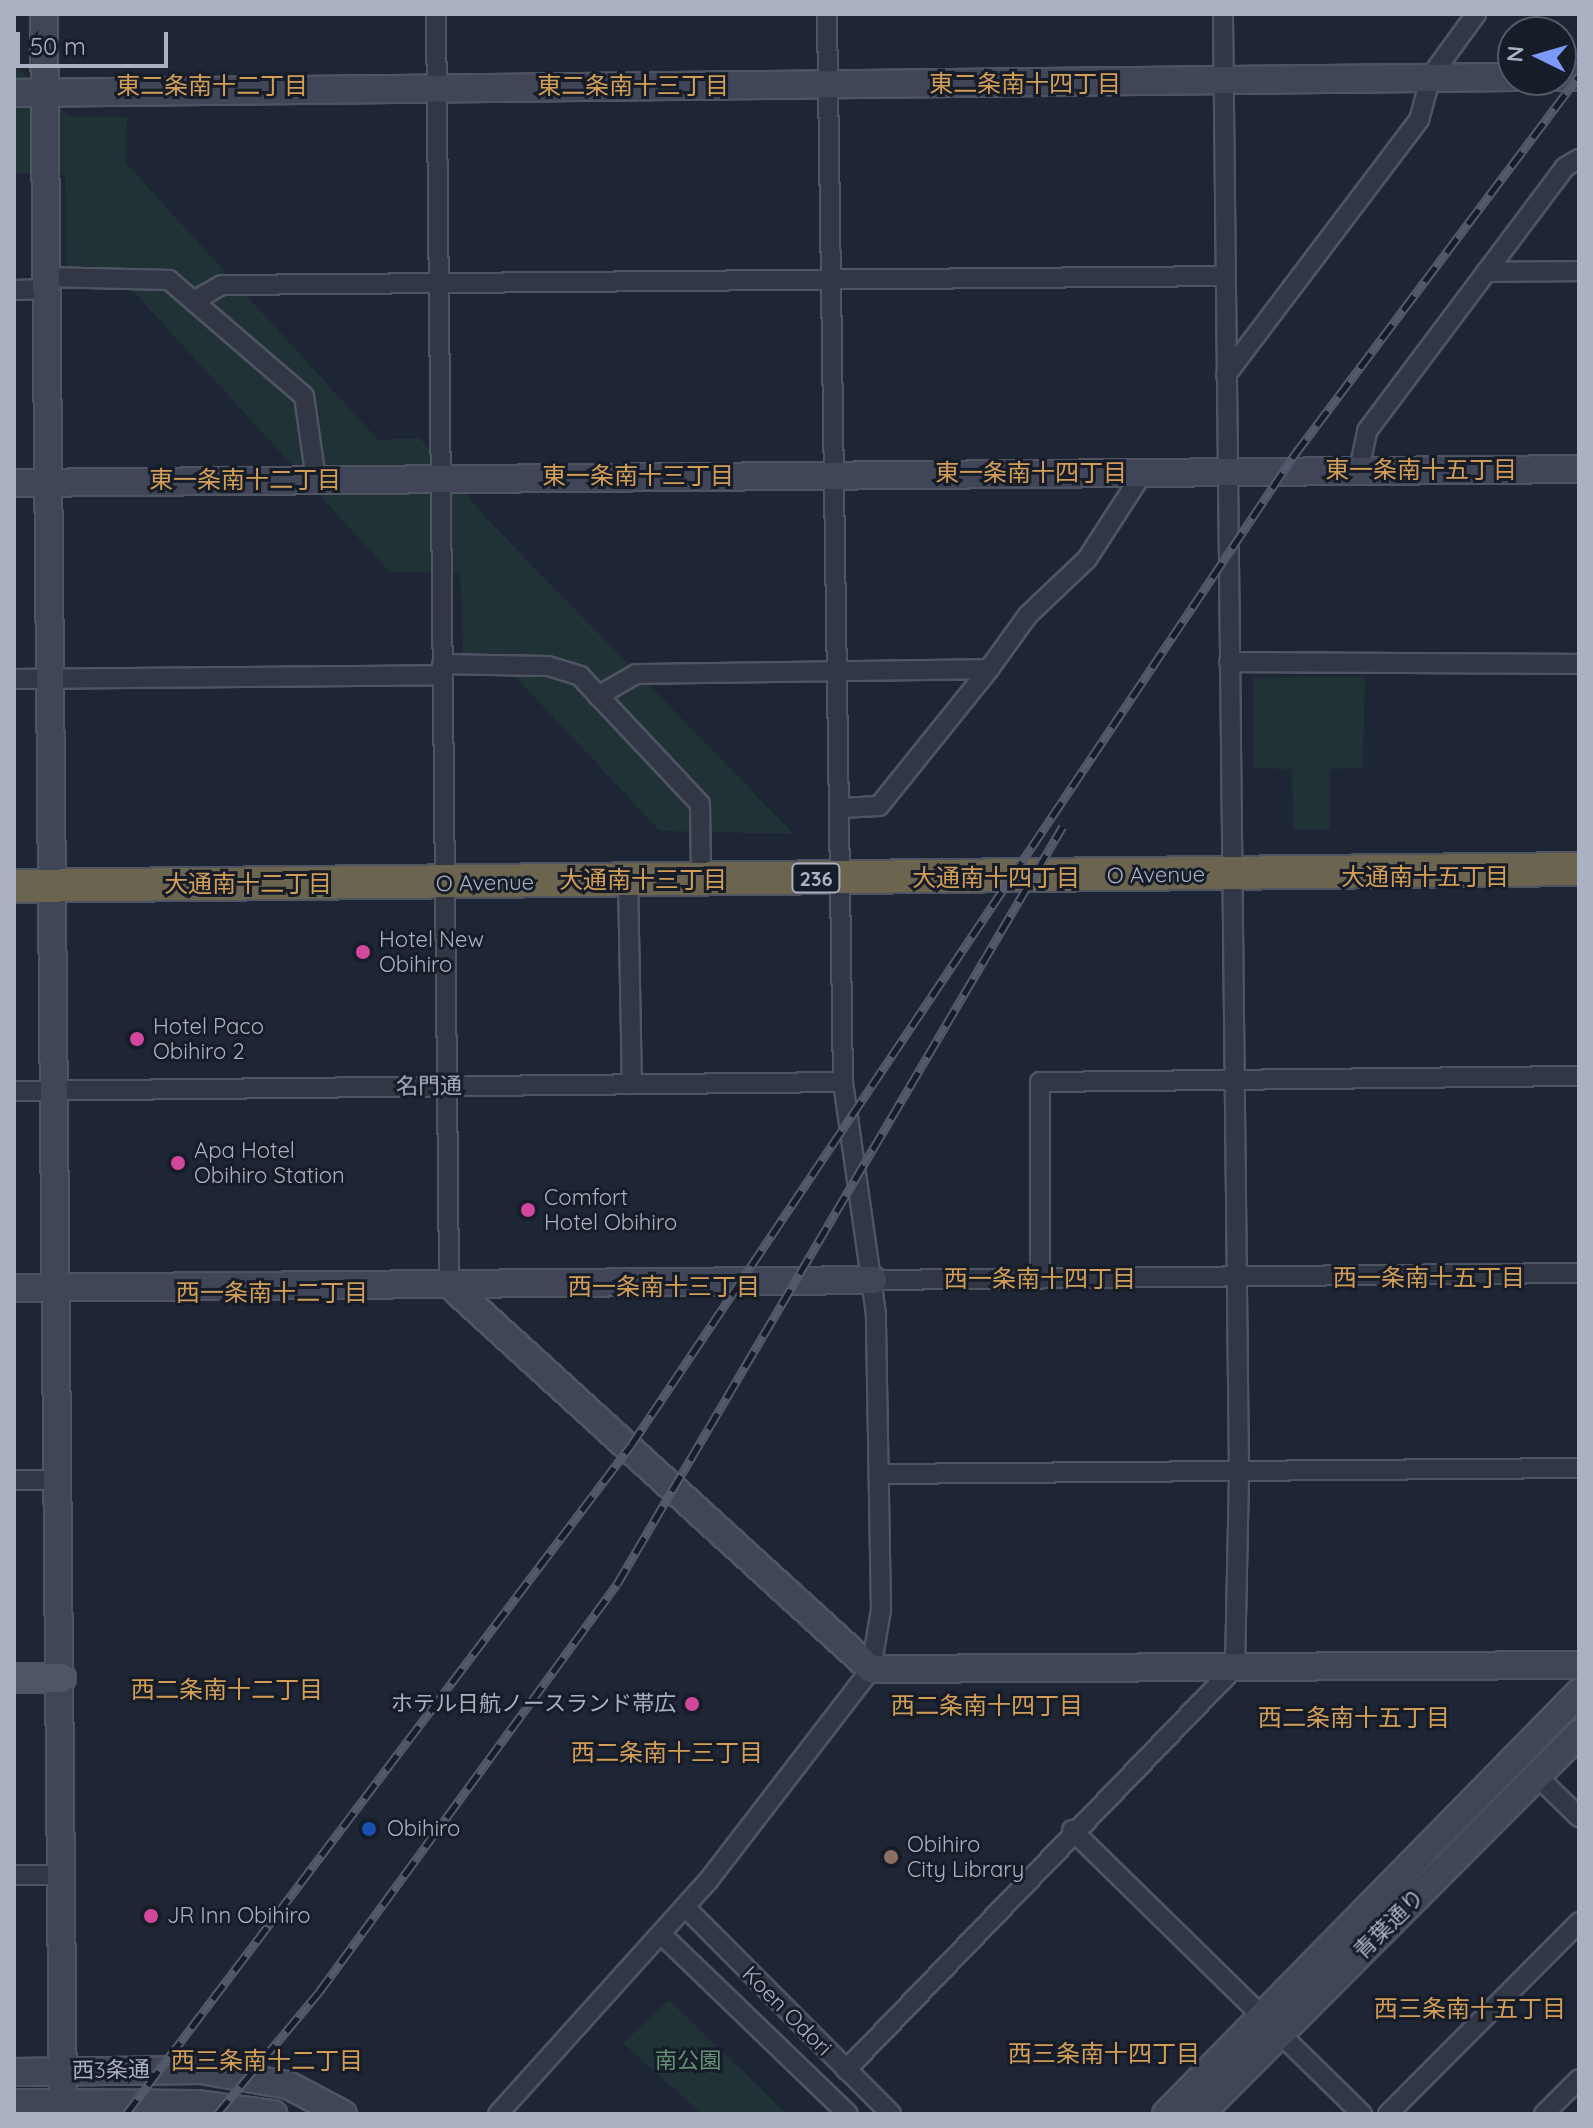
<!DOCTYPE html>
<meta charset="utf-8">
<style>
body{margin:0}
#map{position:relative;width:1593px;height:2128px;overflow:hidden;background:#1e2534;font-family:Quicksand,"Noto Sans JP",sans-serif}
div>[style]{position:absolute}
.green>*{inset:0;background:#213236}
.roads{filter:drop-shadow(2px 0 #4f5463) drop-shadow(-2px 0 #4f5463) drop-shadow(0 2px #4f5463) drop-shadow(0 -2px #4f5463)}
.street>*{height:18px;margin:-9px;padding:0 9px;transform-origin:9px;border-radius:9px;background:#323745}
.secondary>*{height:26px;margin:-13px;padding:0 13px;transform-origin:13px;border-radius:13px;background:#404558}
.primary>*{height:28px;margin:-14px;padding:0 14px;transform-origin:14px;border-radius:14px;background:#4f5565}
.highway>*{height:32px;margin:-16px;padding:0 16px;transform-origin:16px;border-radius:16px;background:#6b644f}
.rail>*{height:9px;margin-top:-4.5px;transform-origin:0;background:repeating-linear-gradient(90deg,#171c29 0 18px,#535a6c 0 36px);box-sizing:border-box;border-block:2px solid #535a6c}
.dots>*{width:22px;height:22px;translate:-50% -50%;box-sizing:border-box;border:4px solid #171c29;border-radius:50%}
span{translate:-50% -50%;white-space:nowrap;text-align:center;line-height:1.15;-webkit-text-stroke:6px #171c29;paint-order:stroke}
.shield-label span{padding:2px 6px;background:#171c29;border:2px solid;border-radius:6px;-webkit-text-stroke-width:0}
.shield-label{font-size:20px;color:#abb1c3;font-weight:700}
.street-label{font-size:22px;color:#abb1c3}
.poi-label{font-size:22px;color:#abb1c3}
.left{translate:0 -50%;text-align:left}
.right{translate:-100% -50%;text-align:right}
.park-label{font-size:22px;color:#649275}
.neighbourhood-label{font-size:24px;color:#d29e57}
.frame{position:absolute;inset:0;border:16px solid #abb1c3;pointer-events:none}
.north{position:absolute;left:1497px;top:16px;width:80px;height:80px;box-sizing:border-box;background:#171c29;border:2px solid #525867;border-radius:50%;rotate:275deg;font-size:22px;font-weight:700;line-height:32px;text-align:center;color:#abb1c3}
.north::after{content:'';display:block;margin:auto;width:28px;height:36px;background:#7c9af7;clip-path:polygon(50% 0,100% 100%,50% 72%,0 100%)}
.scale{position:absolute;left:16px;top:32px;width:152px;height:36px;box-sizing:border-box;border:4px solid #abb1c3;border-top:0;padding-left:10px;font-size:24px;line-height:28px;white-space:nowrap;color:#abb1c3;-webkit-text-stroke:6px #171c29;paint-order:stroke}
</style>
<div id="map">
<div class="green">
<i style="clip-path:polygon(14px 63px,70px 117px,127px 117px,125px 162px,378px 440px,420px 438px,486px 518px,794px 834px,660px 831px,494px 654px,463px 654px,460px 573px,390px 572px,111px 267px,67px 266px,65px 175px,14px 173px)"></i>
<i style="clip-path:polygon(1365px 677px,1363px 768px,1330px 769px,1330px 830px,1293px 830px,1292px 769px,1253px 768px,1253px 678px)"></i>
<i style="clip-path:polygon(669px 2000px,787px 2114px,702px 2114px,623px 2043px)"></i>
</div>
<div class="roads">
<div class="street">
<i style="left:436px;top:14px;width:1270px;rotate:89.41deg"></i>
<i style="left:1486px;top:272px;width:93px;rotate:-0.6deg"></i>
<i style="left:46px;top:277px;width:123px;rotate:1.4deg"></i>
<i style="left:169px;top:280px;width:178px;rotate:40.7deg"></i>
<i style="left:304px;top:396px;width:84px;rotate:81.8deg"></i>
<i style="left:14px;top:290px;width:32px;rotate:-2deg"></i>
<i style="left:194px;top:301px;width:32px;rotate:-30deg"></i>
<i style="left:222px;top:285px;width:1004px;rotate:-0.51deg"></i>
<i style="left:1226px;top:375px;width:320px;rotate:-52.9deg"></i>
<i style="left:1419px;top:120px;width:46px;rotate:-74.7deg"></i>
<i style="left:1431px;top:76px;width:77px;rotate:-54deg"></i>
<i style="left:1359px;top:470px;width:40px;rotate:-78deg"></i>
<i style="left:1367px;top:431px;width:330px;rotate:-53.1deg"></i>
<i style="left:1565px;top:167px;width:16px;rotate:-30deg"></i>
<i style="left:1229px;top:662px;width:350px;rotate:0.3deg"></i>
<i style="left:442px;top:664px;width:106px;rotate:1.1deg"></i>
<i style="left:548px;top:666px;width:34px;rotate:17deg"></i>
<i style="left:580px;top:676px;width:175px;rotate:46.8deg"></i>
<i style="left:700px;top:804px;width:74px;rotate:89.2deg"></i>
<i style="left:14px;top:679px;width:428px;rotate:-0.5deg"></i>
<i style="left:598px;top:696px;width:44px;rotate:-30.1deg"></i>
<i style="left:636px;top:674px;width:353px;rotate:-0.8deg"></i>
<i style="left:989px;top:669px;width:67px;rotate:-54.2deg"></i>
<i style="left:1028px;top:615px;width:81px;rotate:-43.5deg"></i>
<i style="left:1087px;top:559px;width:105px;rotate:-57.1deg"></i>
<i style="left:841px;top:808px;width:38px;rotate:-3deg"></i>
<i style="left:879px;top:806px;width:176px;rotate:-51.2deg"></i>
<i style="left:628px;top:880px;width:204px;rotate:88.9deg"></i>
<i style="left:14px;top:1091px;width:829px;rotate:-0.62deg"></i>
<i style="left:1040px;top:1279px;width:197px;rotate:-90deg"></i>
<i style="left:1040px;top:1082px;width:539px;rotate:-0.64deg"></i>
<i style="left:873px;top:1280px;width:706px;rotate:-0.57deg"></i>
<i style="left:880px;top:1474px;width:699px;rotate:-0.49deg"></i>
<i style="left:14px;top:1480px;width:43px"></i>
<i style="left:1537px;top:1776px;width:59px;rotate:44.3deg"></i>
<i style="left:1072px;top:1830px;width:406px;rotate:44.4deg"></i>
<i style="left:14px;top:1875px;width:47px"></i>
<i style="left:685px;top:1907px;width:292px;rotate:45.1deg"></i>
<i style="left:662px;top:1935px;width:258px;rotate:43.9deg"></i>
<i style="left:846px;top:2070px;width:560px;rotate:-46.01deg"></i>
<i style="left:1235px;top:1667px;width:196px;rotate:-88.8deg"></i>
<i style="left:1239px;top:1471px;width:1457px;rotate:-90.63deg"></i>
<i style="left:498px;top:2114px;width:314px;rotate:-48deg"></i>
<i style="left:708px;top:1881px;width:267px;rotate:-52.4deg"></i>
<i style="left:871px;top:1669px;width:60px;rotate:-80.4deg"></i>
<i style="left:881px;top:1610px;width:296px;rotate:-91deg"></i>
<i style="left:876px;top:1314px;width:234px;rotate:-98.1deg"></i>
<i style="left:843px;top:1082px;width:1068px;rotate:-90.86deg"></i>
<i style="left:1388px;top:2114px;width:271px;rotate:-45.1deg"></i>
<i style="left:1544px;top:2114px;width:49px;rotate:-45deg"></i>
</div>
<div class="secondary">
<i style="left:44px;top:14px;width:2100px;rotate:89.48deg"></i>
<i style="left:1561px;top:77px;width:18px"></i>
<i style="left:14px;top:93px;width:1499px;rotate:-0.61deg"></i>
<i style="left:14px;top:483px;width:1565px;rotate:-0.51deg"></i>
<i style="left:449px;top:1284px;width:571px;rotate:42.37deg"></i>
<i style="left:871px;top:1669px;width:708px;rotate:-0.32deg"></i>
<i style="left:14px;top:1288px;width:859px;rotate:-0.53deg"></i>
<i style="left:14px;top:2072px;width:187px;rotate:-0.6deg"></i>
<i style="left:201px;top:2070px;width:88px;rotate:9.8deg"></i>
<i style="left:288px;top:2085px;width:62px;rotate:27.8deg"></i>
<i style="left:14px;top:2103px;width:182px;rotate:0.3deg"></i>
<i style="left:196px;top:2104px;width:78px;rotate:7.4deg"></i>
<i style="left:1166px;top:2114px;width:590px;rotate:-45.55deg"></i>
<i style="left:1200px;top:2114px;width:537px;rotate:-45.08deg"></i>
</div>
<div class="primary">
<i style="left:14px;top:1678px;width:47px"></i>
</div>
<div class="highway">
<i style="left:14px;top:886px;width:1565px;rotate:-0.62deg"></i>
</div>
</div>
<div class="rail">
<i style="left:126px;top:2114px;width:838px;rotate:-52.95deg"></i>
<i style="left:631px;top:1445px;width:1193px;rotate:-56.18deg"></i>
<i style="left:1295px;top:454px;width:473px;rotate:-53.1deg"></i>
<i style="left:217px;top:2114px;width:159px;rotate:-50.1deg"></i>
<i style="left:319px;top:1992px;width:505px;rotate:-53.86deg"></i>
<i style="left:617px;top:1584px;width:879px;rotate:-59.53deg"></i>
</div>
<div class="dots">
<i style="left:363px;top:952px;background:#d1479c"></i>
<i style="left:137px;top:1039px;background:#d1479c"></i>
<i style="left:178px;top:1163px;background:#d1479c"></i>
<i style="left:528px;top:1210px;background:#d1479c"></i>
<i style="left:692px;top:1704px;background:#d1479c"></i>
<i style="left:369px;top:1829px;background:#1a4fb4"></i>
<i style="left:891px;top:1857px;background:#8d6e63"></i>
<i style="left:151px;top:1916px;background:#d1479c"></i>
</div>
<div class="shield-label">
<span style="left:816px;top:878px">236</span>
</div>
<div class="street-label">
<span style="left:1156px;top:875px;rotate:-1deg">O Avenue</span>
<span style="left:485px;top:883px;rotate:-1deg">O Avenue</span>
<span style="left:429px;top:1086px;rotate:-1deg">名門通</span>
<span style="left:1389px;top:1924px;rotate:-45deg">青葉通り</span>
<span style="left:787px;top:2011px;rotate:45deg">Koen Odori</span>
<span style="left:111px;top:2070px;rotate:-1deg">西3条通</span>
</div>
<div class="poi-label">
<span class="left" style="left:379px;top:952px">Hotel New<br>Obihiro</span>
<span class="left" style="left:153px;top:1039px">Hotel Paco<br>Obihiro 2</span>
<span class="left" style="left:194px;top:1163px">Apa Hotel<br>Obihiro Station</span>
<span class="left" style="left:544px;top:1210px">Comfort<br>Hotel Obihiro</span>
<span class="right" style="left:676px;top:1704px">ホテル日航ノースランド帯広</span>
<span class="left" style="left:387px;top:1829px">Obihiro</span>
<span class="left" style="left:907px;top:1857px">Obihiro<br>City Library</span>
<span class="left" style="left:167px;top:1916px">JR Inn Obihiro</span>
</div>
<div class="park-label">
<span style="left:688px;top:2061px">南公園</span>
</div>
<div class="neighbourhood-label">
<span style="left:1025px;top:84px">東二条南十四丁目</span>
<span style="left:212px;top:86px">東二条南十二丁目</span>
<span style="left:633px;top:86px">東二条南十三丁目</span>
<span style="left:1421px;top:470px">東一条南十五丁目</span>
<span style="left:1031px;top:473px">東一条南十四丁目</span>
<span style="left:638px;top:476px">東一条南十三丁目</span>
<span style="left:245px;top:480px">東一条南十二丁目</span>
<span style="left:1425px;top:877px">大通南十五丁目</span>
<span style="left:996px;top:878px">大通南十四丁目</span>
<span style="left:643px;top:880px">大通南十三丁目</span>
<span style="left:248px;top:884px">大通南十二丁目</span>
<span style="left:1429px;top:1278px">西一条南十五丁目</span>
<span style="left:1040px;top:1279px">西一条南十四丁目</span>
<span style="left:664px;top:1287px">西一条南十三丁目</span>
<span style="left:272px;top:1293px">西一条南十二丁目</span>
<span style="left:227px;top:1690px">西二条南十二丁目</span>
<span style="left:987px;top:1706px">西二条南十四丁目</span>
<span style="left:1354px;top:1718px">西二条南十五丁目</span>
<span style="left:667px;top:1753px">西二条南十三丁目</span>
<span style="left:1470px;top:2009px">西三条南十五丁目</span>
<span style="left:1104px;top:2054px">西三条南十四丁目</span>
<span style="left:267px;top:2061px">西三条南十二丁目</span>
</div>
<div class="frame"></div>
<div class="north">N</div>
<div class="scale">50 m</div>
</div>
